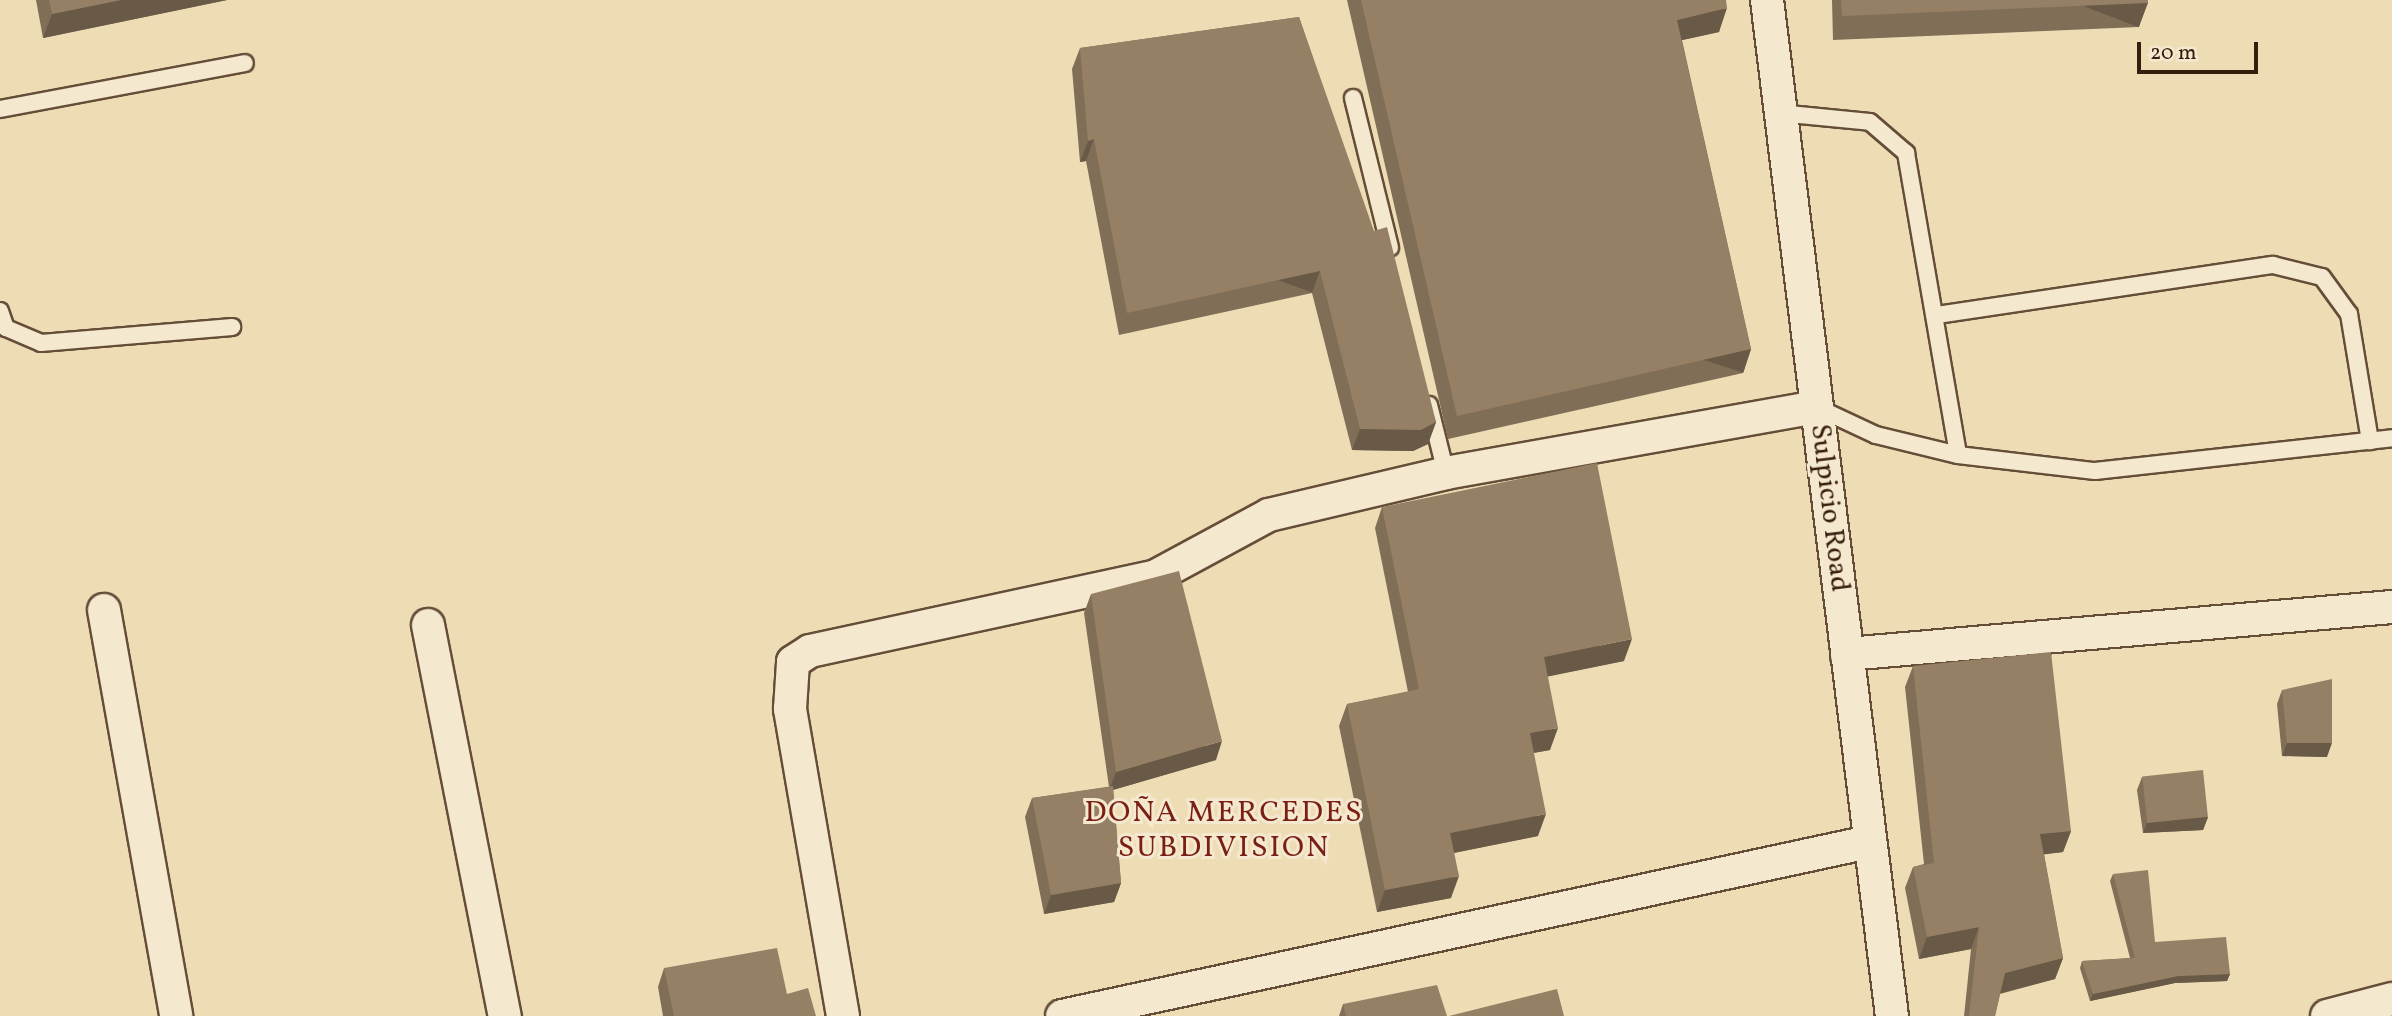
<!DOCTYPE html>
<meta charset="utf-8">
<style>
body{margin:0}
#map{position:relative;width:2392px;height:1016px;overflow:hidden;background:#eedcb5;font-family:Vollkorn,serif}
div>[style]{position:absolute}
.roads{filter:drop-shadow(2px 0 #654d38) drop-shadow(-2px 0 #654d38) drop-shadow(0 2px #654d38) drop-shadow(0 -2px #654d38)}
.service>*{height:16px;margin:-8px;padding:0 8px;transform-origin:8px;border-radius:8px;background:#f4e8cf}
.minor>*{height:32px;margin:-16px;padding:0 16px;transform-origin:16px;border-radius:16px;background:#f4e8cf}
.wall>*{inset:0;background:#816e57}
.shaded-wall>*{inset:0;background:#695a47;transform-origin:0 0}
.building>*{inset:0;background:#968065;transform-origin:0 0}
span{translate:-50% -50%;white-space:nowrap;text-align:center;line-height:1.15;-webkit-text-stroke:6px #f4e8cf;paint-order:stroke}
.street-label{font-size:28px;color:#371d0e}
.neighbourhood-label{font-size:30px;color:#7a1f14;letter-spacing:2px}
.scale{position:absolute;left:2137px;top:42px;width:121px;height:32px;box-sizing:border-box;border:4px solid #371d0e;border-top:0;padding-left:9px;font-size:21px;line-height:24px;white-space:nowrap;color:#371d0e;-webkit-text-stroke:5px #f4e8cf;paint-order:stroke}
</style>
<div id="map">
<div class="roads">
<div class="service">
<i style="left:1353px;top:98px;width:154px;rotate:76.1deg"></i>
<i style="left:0;top:109px;width:249px;rotate:-10.6deg"></i>
<i style="left:1779px;top:113px;width:91px;rotate:5.6deg"></i>
<i style="left:1870px;top:122px;width:48px;rotate:40.7deg"></i>
<i style="left:1906px;top:153px;width:306px;rotate:80.2deg"></i>
<i style="left:0;top:311px;width:18px;rotate:71deg"></i>
<i style="left:6px;top:328px;width:38px;rotate:23deg"></i>
<i style="left:41px;top:343px;width:192px;rotate:-4.8deg"></i>
<i style="left:1937px;top:315px;width:340px;rotate:-8.5deg"></i>
<i style="left:2273px;top:265px;width:50px;rotate:13.8deg"></i>
<i style="left:2322px;top:277px;width:46px;rotate:53.9deg"></i>
<i style="left:2349px;top:314px;width:129px;rotate:80.6deg"></i>
<i style="left:1429px;top:405px;width:70px;rotate:76deg"></i>
<i style="left:1816px;top:407px;width:66px;rotate:25deg"></i>
<i style="left:1876px;top:435px;width:84px;rotate:13.7deg"></i>
<i style="left:1958px;top:455px;width:138px;rotate:6.7deg"></i>
<i style="left:2095px;top:471px;width:299px;rotate:-6.3deg"></i>
</div>
<div class="minor">
<i style="left:1767px;top:0;width:1024px;rotate:82.99deg"></i>
<i style="left:104px;top:610px;width:412px;rotate:79.9deg"></i>
<i style="left:428px;top:625px;width:399px;rotate:78.9deg"></i>
<i style="left:1847px;top:654px;width:547px;rotate:-4.93deg"></i>
<i style="left:843px;top:1016px;width:312px;rotate:-99.8deg"></i>
<i style="left:790px;top:709px;width:47px;rotate:-86.3deg"></i>
<i style="left:793px;top:662px;width:20px;rotate:-33deg"></i>
<i style="left:810px;top:651px;width:354px;rotate:-12.2deg"></i>
<i style="left:1156px;top:576px;width:128px;rotate:-28.4deg"></i>
<i style="left:1269px;top:515px;width:182px;rotate:-13.3deg"></i>
<i style="left:1446px;top:473px;width:376px;rotate:-10.1deg"></i>
<i style="left:1062px;top:1016px;width:826px;rotate:-12.17deg"></i>
<i style="left:2327px;top:1016px;width:67px;rotate:-14.7deg"></i>
</div>
</div>
<div class="wall">
<i style="clip-path:polygon(36px 0,227px 0,43px 38px)"></i>
<i style="clip-path:polygon(1347px 0,1726px 0,1719px 32px,1682px 40px,1751px 349px,1743px 373px,1448px 439px)"></i>
<i style="clip-path:polygon(1832px 0,2148px 0,2139px 27px,1833px 40px)"></i>
<i style="clip-path:polygon(1299px 17px,1436px 422px,1428px 444px,1413px 451px,1352px 450px,1312px 293px,1119px 335px,1086px 161px,1080px 162px,1072px 69px,1080px 48px)"></i>
<i style="clip-path:polygon(1382px 507px,1624px 661px,1548px 676px,1550px 750px,1533px 753px,1538px 836px,1454px 853px,1451px 898px,1377px 912px,1339px 726px,1347px 704px,1408px 692px,1375px 528px)"></i>
<i style="clip-path:polygon(1091px 594px,1216px 760px,1113px 790px,1121px 883px,1114px 902px,1044px 914px,1025px 817px,1032px 798px,1109px 787px,1084px 613px)"></i>
<i style="clip-path:polygon(1913px 666px,2071px 831px,2063px 852px,2044px 854px,2063px 958px,2055px 979px,2000px 994px,1995px 1016px,1964px 1016px,1971px 949px,1919px 959px,1905px 888px,1913px 867px,1924px 864px,1905px 687px)"></i>
<i style="clip-path:polygon(2282px 690px,2327px 757px,2282px 756px,2277px 704px)"></i>
<i style="clip-path:polygon(2142px 777px,2208px 817px,2203px 830px,2143px 833px,2137px 790px)"></i>
<i style="clip-path:polygon(2113px 874px,2155px 942px,2230px 974px,2227px 981px,2175px 983px,2090px 1001px,2080px 968px,2082px 961px,2130px 958px,2110px 881px)"></i>
<i style="clip-path:polygon(664px 968px,816px 1016px,663px 1016px,658px 987px)"></i>
<i style="clip-path:polygon(1343px 1004px,1447px 1016px,1339px 1016px)"></i>
</div>
<div class="shaded-wall">
<i style="clip-path:polygon(121px 0,227px 0,43px 38px,52px 14px)"></i>
<i style="left:2148px;top:3px;width:26px;height:306px;rotate:111deg"></i>
<i style="clip-path:polygon(1727px 8px,1719px 32px,1669px 43px,1677px 20px)"></i>
<i style="clip-path:polygon(1094px 139px,1086px 161px,1080px 162px,1088px 141px)"></i>
<i style="left:1320px;top:271px;width:23px;height:198px;rotate:110deg"></i>
<i style="left:1751px;top:349px;width:25px;height:302px;rotate:108deg"></i>
<i style="clip-path:polygon(1436px 422px,1428px 444px,1413px 451px,1352px 450px,1360px 429px)"></i>
<i style="clip-path:polygon(1632px 639px,1624px 661px,1536px 679px,1544px 657px)"></i>
<i style="clip-path:polygon(1558px 728px,1550px 750px,1522px 755px,1530px 733px)"></i>
<i style="clip-path:polygon(1222px 741px,1216px 760px,1109px 791px,1116px 772px)"></i>
<i style="clip-path:polygon(2287px 743px,2332px 743px,2327px 757px,2282px 756px)"></i>
<i style="clip-path:polygon(1546px 814px,1538px 836px,1443px 855px,1450px 833px)"></i>
<i style="clip-path:polygon(2208px 817px,2203px 830px,2143px 833px,2148px 820px)"></i>
<i style="clip-path:polygon(2071px 831px,2063px 852px,2032px 856px,2040px 834px)"></i>
<i style="clip-path:polygon(1459px 876px,1451px 898px,1377px 912px,1385px 890px)"></i>
<i style="clip-path:polygon(1121px 883px,1114px 902px,1044px 914px,1051px 895px)"></i>
<i style="clip-path:polygon(1979px 927px,1971px 949px,1919px 959px,1927px 937px)"></i>
<i style="clip-path:polygon(2063px 958px,2055px 979px,1997px 994px,2005px 973px)"></i>
<i style="clip-path:polygon(2230px 974px,2227px 981px,2175px 983px,2090px 1001px,2093px 994px,2178px 976px)"></i>
</div>
<div class="building">
<i style="clip-path:polygon(49px 0,121px 0,52px 14px)"></i>
<i style="clip-path:polygon(1361px 0,1726px 0,1727px 8px,1677px 20px,1751px 349px,1457px 416px)"></i>
<i style="clip-path:polygon(1841px 0,2148px 0,2148px 3px,1842px 16px)"></i>
<i style="clip-path:polygon(1299px 17px,1374px 231px,1387px 227px,1436px 422px,1421px 430px,1360px 429px,1320px 271px,1127px 313px,1094px 139px,1088px 141px,1080px 48px)"></i>
<i style="clip-path:polygon(1597px 463px,1632px 639px,1544px 657px,1558px 728px,1530px 733px,1546px 814px,1450px 833px,1459px 876px,1385px 890px,1347px 704px,1419px 689px,1382px 507px)"></i>
<i style="clip-path:polygon(1179px 571px,1222px 741px,1116px 772px,1091px 594px)"></i>
<i style="clip-path:polygon(2051px 652px,2071px 831px,2040px 834px,2063px 958px,2005px 973px,1995px 1016px,1969px 1016px,1979px 927px,1927px 937px,1913px 867px,1934px 863px,1913px 666px)"></i>
<i style="clip-path:polygon(2332px 679px,2332px 743px,2287px 743px,2282px 690px)"></i>
<i style="left:2203px;top:770px;width:47px;height:61px;rotate:84deg"></i>
<i style="clip-path:polygon(1113px 786px,1121px 883px,1051px 895px,1032px 798px)"></i>
<i style="clip-path:polygon(2148px 870px,2155px 942px,2226px 937px,2230px 974px,2178px 976px,2093px 994px,2082px 961px,2135px 958px,2113px 874px)"></i>
<i style="clip-path:polygon(777px 948px,787px 994px,808px 988px,816px 1016px,674px 1016px,664px 968px)"></i>
<i style="clip-path:polygon(1437px 985px,1447px 1016px,1346px 1016px,1343px 1004px)"></i>
<i style="clip-path:polygon(1557px 989px,1564px 1016px,1449px 1016px)"></i>
</div>
<div class="street-label">
<span style="left:1829px;top:508px;rotate:83deg">Sulpicio Road</span>
</div>
<div class="neighbourhood-label">
<span style="left:1224px;top:830px">DOÑA MERCEDES<br>SUBDIVISION</span>
</div>
<div class="scale">20 m</div>
</div>
